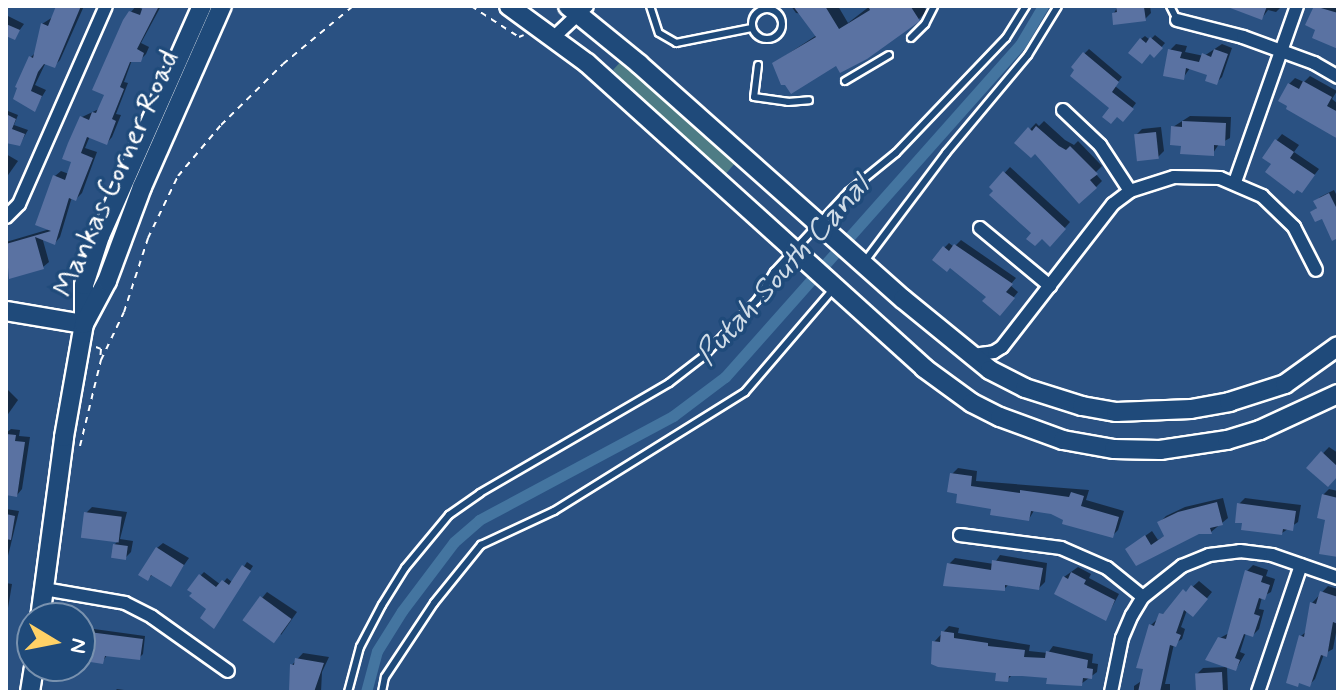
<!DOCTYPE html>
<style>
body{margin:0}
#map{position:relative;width:1344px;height:698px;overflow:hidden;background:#2a5182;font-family:Mynerve,sans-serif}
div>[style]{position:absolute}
.green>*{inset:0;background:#4e7c85}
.shadow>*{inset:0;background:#0007}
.canal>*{height:11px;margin:-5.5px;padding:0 5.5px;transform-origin:5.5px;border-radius:5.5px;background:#4475a0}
.building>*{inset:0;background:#5a72a2;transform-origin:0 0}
.path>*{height:2px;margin-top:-1px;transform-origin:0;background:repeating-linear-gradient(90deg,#fff 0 6px,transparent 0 12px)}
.roads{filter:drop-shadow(2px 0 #fff) drop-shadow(-2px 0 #fff) drop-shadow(0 2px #fff) drop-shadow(0 -2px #fff)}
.lane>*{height:6px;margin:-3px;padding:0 3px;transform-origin:3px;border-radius:3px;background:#1f4a7a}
.lane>.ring{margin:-3px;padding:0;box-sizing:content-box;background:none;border:6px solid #1f4a7a;border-radius:50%}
.street>*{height:12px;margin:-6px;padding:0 6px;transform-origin:6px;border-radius:6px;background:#1f4a7a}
.secondary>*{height:18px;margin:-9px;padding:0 9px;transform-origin:9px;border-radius:9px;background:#1f4a7a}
span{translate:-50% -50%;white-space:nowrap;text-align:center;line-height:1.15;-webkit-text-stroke:7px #1f4a7a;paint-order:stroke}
.street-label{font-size:30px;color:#fff}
.water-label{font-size:32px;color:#d0dce7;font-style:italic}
.frame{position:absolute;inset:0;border:8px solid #fff;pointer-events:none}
.north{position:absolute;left:16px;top:602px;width:80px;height:80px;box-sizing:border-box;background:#1f4a7a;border:2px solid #7992af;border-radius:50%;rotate:100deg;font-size:22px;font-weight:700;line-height:32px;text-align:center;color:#fff}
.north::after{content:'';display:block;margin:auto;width:28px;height:36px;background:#ffd166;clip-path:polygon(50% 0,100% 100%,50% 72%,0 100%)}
</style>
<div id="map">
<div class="green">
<i style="clip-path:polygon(624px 58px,738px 160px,722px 178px,613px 70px)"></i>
</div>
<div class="shadow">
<i style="clip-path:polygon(70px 6px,84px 6px,60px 60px,55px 65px,46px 62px,35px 85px,46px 90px,34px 110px,16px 98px,31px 57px,37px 51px,42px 24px)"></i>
<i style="clip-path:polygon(136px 6px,144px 10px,145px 6px,161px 6px,141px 43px,149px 47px,146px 54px,140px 60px,132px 60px,124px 82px,128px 83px,116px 114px,121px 115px,112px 137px,107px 143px,90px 136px,85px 148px,97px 152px,82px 193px,76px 199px,72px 197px,60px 237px,55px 243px,42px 237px,49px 262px,43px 267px,10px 277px,6px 242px,50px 229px,55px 176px,61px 171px,69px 174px,82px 117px,101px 108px,131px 12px)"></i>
<i style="clip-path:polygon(791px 6px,838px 6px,848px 23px,870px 6px,923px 6px,927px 11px,919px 19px,837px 63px,774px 63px,817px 35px,803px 14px,796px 13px)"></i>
<i style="clip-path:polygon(1118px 6px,1150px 6px,1151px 13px,1145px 19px,1114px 13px)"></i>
<i style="clip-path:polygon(1230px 6px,1282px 6px,1276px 12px,1268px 10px,1262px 18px)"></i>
<i style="clip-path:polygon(1316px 6px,1338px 6px,1338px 48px,1308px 24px)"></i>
<i style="clip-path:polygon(6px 15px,24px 24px,14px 38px,8px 35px,6px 39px)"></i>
<i style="clip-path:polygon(1155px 35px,1165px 43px,1154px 56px,1141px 39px,1145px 36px,1150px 40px)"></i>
<i style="clip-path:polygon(1176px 44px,1187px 46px,1185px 52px,1204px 56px,1222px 44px,1232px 48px,1222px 77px,1216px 83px,1209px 74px,1190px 68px,1183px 78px,1170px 50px)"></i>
<i style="clip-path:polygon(1089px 49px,1122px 77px,1115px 86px,1136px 103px,1127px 115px,1112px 108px,1084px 54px)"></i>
<i style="clip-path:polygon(1310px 76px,1337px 91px,1332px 99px,1338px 104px,1338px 140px,1289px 84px,1295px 78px,1304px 82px)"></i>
<i style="clip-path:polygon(8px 111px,18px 115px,14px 125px,28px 130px,20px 144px,6px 138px)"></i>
<i style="clip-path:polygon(1190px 116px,1231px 117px,1230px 138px,1219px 144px,1213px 153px,1173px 127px)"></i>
<i style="clip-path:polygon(1044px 121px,1065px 140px,1074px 145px,1078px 141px,1102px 166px,1095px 173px,1102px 181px,1096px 187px,1017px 143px,1036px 123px,1039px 126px)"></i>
<i style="clip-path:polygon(1161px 127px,1164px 151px,1158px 157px,1136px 135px,1142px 129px)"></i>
<i style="clip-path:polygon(1282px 134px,1299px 145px,1294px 152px,1319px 169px,1302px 191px,1273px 164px,1277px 140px)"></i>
<i style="clip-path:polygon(6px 154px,18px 161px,6px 178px)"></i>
<i style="clip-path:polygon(1010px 167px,1070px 222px,1055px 239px,1034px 233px,992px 187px)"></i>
<i style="clip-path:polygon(1334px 190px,1338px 198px,1338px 236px,1323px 216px,1312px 212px,1318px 207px,1316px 202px,1320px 197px)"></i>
<i style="clip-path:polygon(961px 240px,1016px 278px,1010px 285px,1018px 292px,1005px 308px,951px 266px,944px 248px,949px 243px,954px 247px)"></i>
<i style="clip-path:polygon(6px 388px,18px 400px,6px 417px)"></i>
<i style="clip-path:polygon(11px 429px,20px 430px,19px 436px,30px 437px,22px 489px,17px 495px,7px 493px,6px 496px,6px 433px)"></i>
<i style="clip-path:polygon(1329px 447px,1338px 453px,1338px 474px,1309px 468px)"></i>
<i style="clip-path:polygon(958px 468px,977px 471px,976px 481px,1089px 490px,1086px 500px,1124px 511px,1118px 530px,1112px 536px,1052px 512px,1035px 509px,1029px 519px,993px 508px,959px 492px,952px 474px)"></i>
<i style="clip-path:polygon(1329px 489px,1338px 491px,1338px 555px,1323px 495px)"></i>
<i style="clip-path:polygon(1223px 498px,1228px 518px,1211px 532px,1198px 532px,1137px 564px,1127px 549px,1152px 531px,1158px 540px,1166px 535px,1160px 522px,1166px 516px,1185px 507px)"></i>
<i style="clip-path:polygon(1245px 498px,1301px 505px,1298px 522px,1282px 533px,1239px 504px)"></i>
<i style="clip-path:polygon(92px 507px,127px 512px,120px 539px,133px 541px,131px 552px,125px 558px,114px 545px,118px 541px,86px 513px)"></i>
<i style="clip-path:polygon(6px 509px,19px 511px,6px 564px)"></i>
<i style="clip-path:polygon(163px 543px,189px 558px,170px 585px,153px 574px,148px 579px,157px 548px)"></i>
<i style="clip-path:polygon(1000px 555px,1047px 563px,1045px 582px,1039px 588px,1009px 584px,1004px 589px,949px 564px,955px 558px,994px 564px)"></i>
<i style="clip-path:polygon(247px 562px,253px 566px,217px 622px,209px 609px,201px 575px,204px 572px,221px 585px,227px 578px,233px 583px)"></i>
<i style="clip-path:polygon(1253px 565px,1268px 570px,1266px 576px,1275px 579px,1271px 592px,1262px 597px,1259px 609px,1264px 610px,1259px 629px,1253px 635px,1246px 633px,1240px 652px,1245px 654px,1236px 669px,1220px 638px,1229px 633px,1247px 571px)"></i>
<i style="clip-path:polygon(1078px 567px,1091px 574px,1089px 578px,1119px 594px,1106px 618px,1064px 577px)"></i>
<i style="clip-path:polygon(1199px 581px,1212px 592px,1198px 609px,1187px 610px,1181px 627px,1185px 629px,1182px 639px,1174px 644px,1165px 684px,1170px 684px,1170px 692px,1134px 692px,1134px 686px,1143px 680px,1145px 668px,1138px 666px,1151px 625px)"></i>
<i style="clip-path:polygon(6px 583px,12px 584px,6px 620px)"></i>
<i style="clip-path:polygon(1328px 586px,1338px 589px,1338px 622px,1333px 649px,1324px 654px,1315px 679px,1309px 685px,1301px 636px,1308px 630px,1312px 603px)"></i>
<i style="clip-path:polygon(267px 592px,297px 612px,281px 635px,262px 598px)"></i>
<i style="clip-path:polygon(949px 626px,959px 628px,958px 633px,1030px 645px,1029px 651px,1048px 653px,1053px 646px,1093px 654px,1092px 663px,1098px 664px,1097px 672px,1081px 684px,1049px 676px,1013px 674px,1007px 680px,998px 672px,934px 642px)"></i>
<i style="clip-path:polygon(94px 629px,145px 636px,143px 654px,139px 658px,107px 655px,103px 661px,90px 633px)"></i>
<i style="clip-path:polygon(303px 653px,329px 657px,322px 672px,321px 692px,290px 692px,292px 665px)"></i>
<i style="clip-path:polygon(1227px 667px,1228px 692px,1198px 692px,1197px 674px,1203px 668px)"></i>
<i style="clip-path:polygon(117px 689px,131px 691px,130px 692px,114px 692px)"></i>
</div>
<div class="canal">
<i style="left:366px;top:692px;width:42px;rotate:-75deg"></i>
<i style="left:377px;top:651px;width:47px;rotate:-58deg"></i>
<i style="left:402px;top:611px;width:86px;rotate:-53deg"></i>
<i style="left:454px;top:542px;width:33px;rotate:-41deg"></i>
<i style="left:479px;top:520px;width:220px;rotate:-28.2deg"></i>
<i style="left:673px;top:416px;width:65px;rotate:-36.9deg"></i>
<i style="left:725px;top:377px;width:444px;rotate:-48.4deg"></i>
<i style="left:1020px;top:45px;width:45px;rotate:-59.5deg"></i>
</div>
<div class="building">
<i style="clip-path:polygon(56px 6px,81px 6px,55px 68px,44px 64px,38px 72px,31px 91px,42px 96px,35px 112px,13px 99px,17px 88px,15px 87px,29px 56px,33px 58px,41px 23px,48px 26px)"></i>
<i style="clip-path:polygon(143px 6px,159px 6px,137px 49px,144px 53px,141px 62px,130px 62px,120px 87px,124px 89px,112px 119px,116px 121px,107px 145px,87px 137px,81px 153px,93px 158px,76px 201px,69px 198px,55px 245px,35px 237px,44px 269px,9px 279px,6px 244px,51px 231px,35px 225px,53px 175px,65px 180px,71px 162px,62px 159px,68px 143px,80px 116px,89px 120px,92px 112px,96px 113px,104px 95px,92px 90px,123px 20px,129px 11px,140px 15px)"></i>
<i style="clip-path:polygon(793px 6px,825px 6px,839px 29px,870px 10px,868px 6px,911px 7px,920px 21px,867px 59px,840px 73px,836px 66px,791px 94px,785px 85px,781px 85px,772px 63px,816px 37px)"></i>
<i style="clip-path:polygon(1116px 6px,1144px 7px,1146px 21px,1113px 25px,1112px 13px,1117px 12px)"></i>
<i style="clip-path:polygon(1225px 6px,1267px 6px,1262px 20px)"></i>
<i style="clip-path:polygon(1314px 6px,1338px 13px,1338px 49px,1312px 38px,1315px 30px,1305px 25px)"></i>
<i style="clip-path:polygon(6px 24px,20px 30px,15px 40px,6px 36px)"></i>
<i style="clip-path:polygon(1150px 37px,1163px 48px,1154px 58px,1150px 54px,1142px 64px,1128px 53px,1140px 38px,1146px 43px)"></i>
<i style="clip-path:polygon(1168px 49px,1182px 52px,1180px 58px,1199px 62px,1202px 53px,1211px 57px,1214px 49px,1228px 54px,1217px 85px,1205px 81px,1207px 75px,1186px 68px,1184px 80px,1163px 76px)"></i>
<i style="clip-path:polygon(1083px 52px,1119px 82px,1112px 92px,1134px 109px,1123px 122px,1117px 117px,1111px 124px,1102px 117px,1109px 108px,1070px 76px,1074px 70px,1071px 67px)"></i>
<i style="clip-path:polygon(1303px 81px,1332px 97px,1327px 106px,1338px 112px,1338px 139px,1286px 109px,1287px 106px,1278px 101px,1288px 83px,1299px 89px)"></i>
<i style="clip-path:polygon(6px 114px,16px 119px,12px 129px,25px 134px,20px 146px,6px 143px)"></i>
<i style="clip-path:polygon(1182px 121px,1226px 123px,1225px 146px,1214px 145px,1214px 156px,1180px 154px,1181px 146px,1170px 145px,1171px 126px,1182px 127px)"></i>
<i style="clip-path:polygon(1036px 126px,1059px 146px,1066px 150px,1070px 146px,1098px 174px,1090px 180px,1097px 188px,1079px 204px,1035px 154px,1031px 158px,1014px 143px,1028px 127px,1032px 131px)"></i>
<i style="left:1156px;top:132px;width:27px;height:22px;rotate:84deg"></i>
<i style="clip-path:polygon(1275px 139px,1294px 152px,1290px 158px,1315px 175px,1302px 193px,1297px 190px,1294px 194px,1265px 172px,1271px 164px,1262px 158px)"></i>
<i style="clip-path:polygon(1003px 171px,1066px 229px,1050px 247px,1042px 239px,1035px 246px,1026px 239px,1031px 233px,989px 195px,993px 191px,989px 187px)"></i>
<i style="clip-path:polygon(1329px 193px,1338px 211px,1338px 238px,1332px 241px,1322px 219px,1315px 222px,1310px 212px,1317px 208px,1313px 201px)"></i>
<i style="clip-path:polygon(954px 244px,1013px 284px,1006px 292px,1015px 298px,1000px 316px,982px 301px,986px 297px,950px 268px,947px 272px,932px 260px,943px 246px,949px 251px)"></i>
<i style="clip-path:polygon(6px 434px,16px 435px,15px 441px,25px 442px,17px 497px,6px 495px)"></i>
<i style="clip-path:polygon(1321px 451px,1338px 467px,1338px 476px,1328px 487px,1306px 468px)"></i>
<i style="clip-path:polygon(950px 473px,972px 476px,971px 486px,1020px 493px,1020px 490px,1069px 497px,1071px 492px,1084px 496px,1081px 506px,1119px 517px,1113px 538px,1062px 524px,1063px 520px,1051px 514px,1031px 511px,1029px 521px,990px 515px,991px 509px,956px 503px,957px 494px,947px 492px)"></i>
<i style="clip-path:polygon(1322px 494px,1338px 498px,1338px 557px,1319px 554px,1325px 520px,1317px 518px)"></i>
<i style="clip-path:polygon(1217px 502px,1223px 525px,1210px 528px,1212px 534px,1199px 534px,1136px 566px,1125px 549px,1145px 535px,1151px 545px,1164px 536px,1157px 522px,1178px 512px)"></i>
<i style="clip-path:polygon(1237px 503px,1296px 511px,1293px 531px,1283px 529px,1282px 535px,1241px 530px,1242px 523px,1235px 523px)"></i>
<i style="left:84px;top:512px;width:38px;height:26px;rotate:7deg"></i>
<i style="clip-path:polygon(6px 514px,15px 516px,11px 540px,6px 539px)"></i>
<i style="left:113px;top:544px;width:15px;height:14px;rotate:8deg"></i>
<i style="clip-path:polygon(156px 547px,184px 565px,171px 587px,151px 575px,148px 581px,138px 575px)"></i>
<i style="clip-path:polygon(992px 560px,1043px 568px,1039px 590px,1005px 585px,1005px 591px,943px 586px,947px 563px,991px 570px)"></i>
<i style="clip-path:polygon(242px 565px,251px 571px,214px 629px,200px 618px,206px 609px,189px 596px,192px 593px,187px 590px,199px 574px,216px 587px,222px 580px,229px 585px)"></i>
<i style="clip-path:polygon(1245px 570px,1263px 576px,1261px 582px,1270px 585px,1265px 600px,1259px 598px,1254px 614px,1260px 616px,1253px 637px,1244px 634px,1235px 658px,1240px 660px,1236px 671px,1205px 660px,1218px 637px,1226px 639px)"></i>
<i style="clip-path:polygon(1071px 572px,1086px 580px,1084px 584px,1115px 600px,1106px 621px,1054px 594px,1063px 576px,1068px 579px)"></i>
<i style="clip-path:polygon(1191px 585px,1208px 599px,1193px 617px,1184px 610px,1176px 633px,1181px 635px,1176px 647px,1170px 645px,1160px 692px,1138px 692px,1143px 669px,1136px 668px,1149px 624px,1154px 626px,1159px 613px,1163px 614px,1183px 589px,1186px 592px)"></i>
<i style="clip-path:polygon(1320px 591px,1338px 597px,1338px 624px,1333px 622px,1327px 657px,1321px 655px,1310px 687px,1299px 683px,1298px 687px,1286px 683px,1299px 635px,1304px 637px,1310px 602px,1316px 604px)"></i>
<i style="left:260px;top:596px;width:39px;height:30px;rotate:36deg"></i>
<i style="clip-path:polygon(941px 631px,954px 633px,954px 638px,988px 643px,988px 646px,1025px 650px,1024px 657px,1045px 658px,1046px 651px,1088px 660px,1087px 668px,1093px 669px,1092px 679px,1083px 678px,1082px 686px,1046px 684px,1047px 678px,1022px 676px,1009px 676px,1008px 682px,995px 681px,996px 673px,938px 667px,931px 664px,932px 641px,940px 642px)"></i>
<i style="clip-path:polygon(89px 632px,143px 639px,140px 660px,105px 656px,103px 664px,84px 661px)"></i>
<i style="clip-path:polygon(295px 658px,324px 663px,314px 692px,289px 692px,290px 664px,294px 665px)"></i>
<i style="left:1222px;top:672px;width:20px;height:27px;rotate:87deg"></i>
</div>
<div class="path">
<i style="left:471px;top:6px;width:57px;rotate:32.9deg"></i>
<i style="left:519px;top:37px;width:5px;rotate:-22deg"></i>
<i style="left:96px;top:347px;width:5px;rotate:22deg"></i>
<i style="left:101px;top:349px;width:11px;rotate:95deg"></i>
<i style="left:80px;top:446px;width:89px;rotate:-76.3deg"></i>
<i style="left:101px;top:360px;width:53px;rotate:-64.4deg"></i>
<i style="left:124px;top:312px;width:78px;rotate:-72deg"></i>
<i style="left:148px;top:238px;width:69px;rotate:-64.2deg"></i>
<i style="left:178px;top:176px;width:67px;rotate:-49.9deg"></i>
<i style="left:221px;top:125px;width:87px;rotate:-44.5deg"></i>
<i style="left:283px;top:64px;width:91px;rotate:-39.6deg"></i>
</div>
<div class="roads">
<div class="lane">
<i style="left:650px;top:6px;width:28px;rotate:72deg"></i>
<i style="left:659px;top:33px;width:20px;rotate:30deg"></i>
<i style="left:676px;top:43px;width:77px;rotate:-11.2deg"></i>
<i style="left:1170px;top:6px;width:16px;rotate:63deg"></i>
<i class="ring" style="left:752px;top:9px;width:24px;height:24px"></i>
<i style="left:911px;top:38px;width:20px;rotate:-45deg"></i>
<i style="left:925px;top:24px;width:20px;rotate:-63deg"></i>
<i style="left:758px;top:65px;width:32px;rotate:97deg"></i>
<i style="left:754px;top:97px;width:34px;rotate:8deg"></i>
<i style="left:788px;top:102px;width:21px;rotate:-5deg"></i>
<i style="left:845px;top:81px;width:51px;rotate:-30.6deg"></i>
<i style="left:865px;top:261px;width:135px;rotate:-53.1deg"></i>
<i style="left:946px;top:153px;width:128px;rotate:-50.1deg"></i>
<i style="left:1028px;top:55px;width:57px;rotate:-58.5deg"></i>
<i style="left:348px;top:692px;width:47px;rotate:-75.1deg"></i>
<i style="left:360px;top:647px;width:47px;rotate:-62.4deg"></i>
<i style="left:382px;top:605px;width:44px;rotate:-58.1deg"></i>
<i style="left:405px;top:568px;width:69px;rotate:-50.3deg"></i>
<i style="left:449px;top:515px;width:38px;rotate:-35deg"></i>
<i style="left:480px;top:493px;width:219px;rotate:-30.2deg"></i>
<i style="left:669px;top:383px;width:44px;rotate:-37.6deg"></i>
<i style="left:704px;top:356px;width:77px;rotate:-46.6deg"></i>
<i style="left:757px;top:300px;width:33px;rotate:-59deg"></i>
<i style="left:774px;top:272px;width:109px;rotate:-47.2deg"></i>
<i style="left:848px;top:192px;width:62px;rotate:-39.1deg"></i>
<i style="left:896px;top:153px;width:159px;rotate:-46.3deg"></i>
<i style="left:1006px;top:38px;width:38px;rotate:-58deg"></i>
<i style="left:382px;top:692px;width:15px;rotate:-79deg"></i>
<i style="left:385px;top:677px;width:89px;rotate:-56.5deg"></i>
<i style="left:434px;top:603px;width:75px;rotate:-51deg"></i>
<i style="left:481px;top:545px;width:81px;rotate:-25deg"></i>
<i style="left:554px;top:511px;width:225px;rotate:-31.9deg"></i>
<i style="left:745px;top:392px;width:137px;rotate:-49.4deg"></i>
</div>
<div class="street">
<i style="left:1177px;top:20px;width:68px;rotate:14.4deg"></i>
<i style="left:1243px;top:37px;width:76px;rotate:20.1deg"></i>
<i style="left:1314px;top:63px;width:28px;rotate:30deg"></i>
<i style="left:554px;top:37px;width:45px;rotate:-43.2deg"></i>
<i style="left:1063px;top:110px;width:51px;rotate:43.4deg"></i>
<i style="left:1100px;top:145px;width:55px;rotate:56.9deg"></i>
<i style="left:1235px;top:182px;width:187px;rotate:-70.6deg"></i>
<i style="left:6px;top:217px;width:18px;rotate:-45deg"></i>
<i style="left:19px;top:204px;width:216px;rotate:-66.3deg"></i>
<i style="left:980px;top:228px;width:91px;rotate:39.6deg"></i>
<i style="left:973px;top:355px;width:21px;rotate:-8deg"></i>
<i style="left:994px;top:352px;width:9px;rotate:-32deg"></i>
<i style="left:1002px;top:347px;width:181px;rotate:-52.2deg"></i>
<i style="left:1113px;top:204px;width:21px;rotate:-37deg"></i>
<i style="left:1130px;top:191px;width:46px;rotate:-17.7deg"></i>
<i style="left:1174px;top:177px;width:46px;rotate:1.2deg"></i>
<i style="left:1220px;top:178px;width:46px;rotate:23.2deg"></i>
<i style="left:1262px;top:196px;width:45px;rotate:44.1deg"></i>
<i style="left:1294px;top:227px;width:48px;rotate:62.9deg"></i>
<i style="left:960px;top:535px;width:102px;rotate:7.3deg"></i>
<i style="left:1061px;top:548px;width:50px;rotate:23.5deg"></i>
<i style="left:1107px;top:568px;width:46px;rotate:38.9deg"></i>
<i style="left:44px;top:589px;width:82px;rotate:9.8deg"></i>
<i style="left:125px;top:603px;width:30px;rotate:27deg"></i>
<i style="left:152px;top:617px;width:93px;rotate:35.4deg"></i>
<i style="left:1111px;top:692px;width:55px;rotate:-78.5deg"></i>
<i style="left:1122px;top:638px;width:25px;rotate:-67deg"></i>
<i style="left:1132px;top:615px;width:21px;rotate:-59deg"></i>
<i style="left:1143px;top:597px;width:50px;rotate:-38.5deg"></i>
<i style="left:1182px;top:566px;width:29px;rotate:-22deg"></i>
<i style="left:1209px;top:555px;width:31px;rotate:-7deg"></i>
<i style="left:1240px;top:551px;width:32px;rotate:7deg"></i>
<i style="left:1272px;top:555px;width:70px;rotate:19.2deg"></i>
<i style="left:1258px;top:692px;width:134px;rotate:-71.3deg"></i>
</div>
<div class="secondary">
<i style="left:509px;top:6px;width:97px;rotate:36.2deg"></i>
<i style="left:587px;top:63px;width:455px;rotate:42.1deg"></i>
<i style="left:924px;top:368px;width:59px;rotate:36.1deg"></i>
<i style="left:972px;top:403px;width:31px;rotate:27deg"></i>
<i style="left:1000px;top:417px;width:67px;rotate:20.1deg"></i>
<i style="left:1063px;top:440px;width:52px;rotate:10deg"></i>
<i style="left:1114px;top:449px;width:46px;rotate:1.2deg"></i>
<i style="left:1160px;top:450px;width:68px;rotate:-8.5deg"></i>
<i style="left:1227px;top:440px;width:34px;rotate:-17deg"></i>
<i style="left:1260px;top:430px;width:86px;rotate:-24.8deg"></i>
<i style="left:568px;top:6px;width:92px;rotate:39.2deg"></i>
<i style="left:639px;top:64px;width:353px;rotate:41.7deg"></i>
<i style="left:903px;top:299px;width:112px;rotate:39.2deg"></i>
<i style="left:990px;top:370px;width:39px;rotate:27deg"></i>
<i style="left:1025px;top:388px;width:60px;rotate:17.5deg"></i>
<i style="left:1082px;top:406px;width:35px;rotate:10deg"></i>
<i style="left:1116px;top:412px;width:75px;rotate:-2.3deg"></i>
<i style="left:1191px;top:409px;width:39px;rotate:-10deg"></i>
<i style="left:1229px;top:402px;width:59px;rotate:-17.8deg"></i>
<i style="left:1285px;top:384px;width:65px;rotate:-35.6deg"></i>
<i style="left:6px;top:311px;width:79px;rotate:9.5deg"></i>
<i style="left:84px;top:322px;width:37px;rotate:-90deg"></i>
<i style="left:84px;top:285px;width:52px;rotate:-71.9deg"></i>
<i style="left:100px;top:236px;width:252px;rotate:-66.1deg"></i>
<i style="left:40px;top:618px;width:183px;rotate:-82.4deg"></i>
<i style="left:64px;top:437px;width:115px;rotate:-80deg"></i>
<i style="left:84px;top:324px;width:49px;rotate:-61.9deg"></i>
<i style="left:107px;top:281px;width:100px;rotate:-69.6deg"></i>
<i style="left:142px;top:187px;width:198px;rotate:-66.2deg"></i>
<i style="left:30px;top:692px;width:26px;rotate:-81deg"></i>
</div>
</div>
<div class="street-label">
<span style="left:117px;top:174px;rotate:-66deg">Mankas Corner Road</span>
</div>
<div class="water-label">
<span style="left:783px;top:271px;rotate:-48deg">Putah South Canal</span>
</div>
<div class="frame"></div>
<div class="north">N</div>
</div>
